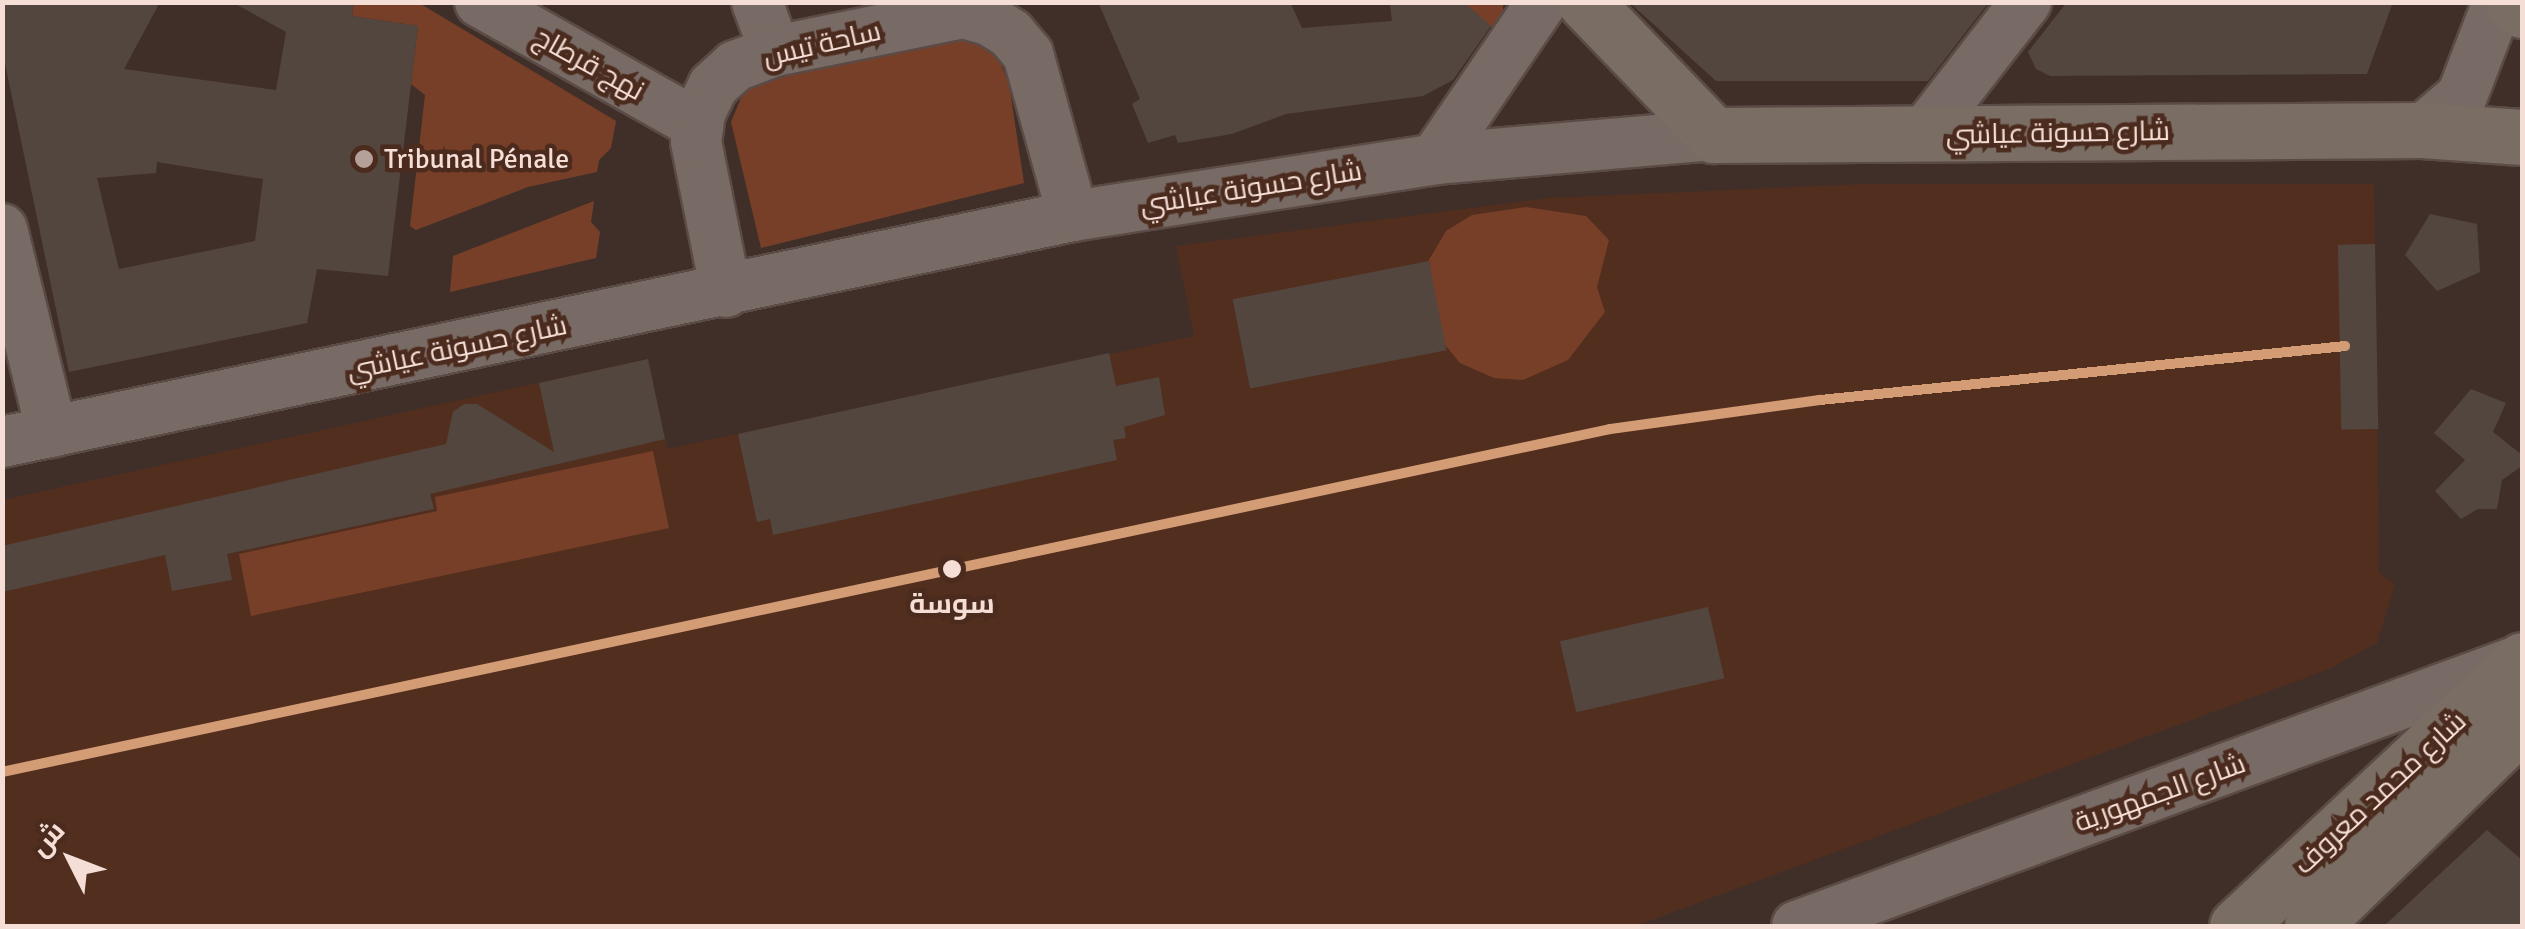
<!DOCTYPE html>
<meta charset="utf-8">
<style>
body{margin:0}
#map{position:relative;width:2525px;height:929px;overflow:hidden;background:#402f28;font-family:Signika,Cairo,sans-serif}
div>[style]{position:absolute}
.built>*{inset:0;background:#522e1f}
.green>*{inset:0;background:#783f28}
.building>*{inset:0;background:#53463e;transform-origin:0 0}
.roads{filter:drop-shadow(2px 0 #5b4b46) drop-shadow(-2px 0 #5b4b46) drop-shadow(0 2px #5b4b46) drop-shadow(0 -2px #5b4b46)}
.street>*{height:50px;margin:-25px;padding:0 25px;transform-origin:25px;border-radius:25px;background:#786a64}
.primary>*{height:55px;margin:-27.5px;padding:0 27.5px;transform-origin:27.5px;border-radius:27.5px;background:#7a6d63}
.rail-1>*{height:10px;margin:-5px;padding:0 5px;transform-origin:5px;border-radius:5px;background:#d39c74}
.dots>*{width:28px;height:28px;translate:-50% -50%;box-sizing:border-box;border:5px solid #4b2b1e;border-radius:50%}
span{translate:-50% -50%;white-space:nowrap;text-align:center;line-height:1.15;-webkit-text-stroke:9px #4b2b1e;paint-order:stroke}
.street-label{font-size:28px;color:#f4ded6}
.poi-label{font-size:28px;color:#f4ded6}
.left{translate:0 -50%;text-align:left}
.stop-label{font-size:28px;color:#f4ded6;font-weight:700}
.frame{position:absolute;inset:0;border:5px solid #f4ded6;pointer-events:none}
.north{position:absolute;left:20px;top:809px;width:100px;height:100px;-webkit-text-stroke:8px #4b2b1e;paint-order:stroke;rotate:312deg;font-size:28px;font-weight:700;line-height:40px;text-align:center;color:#f4ded6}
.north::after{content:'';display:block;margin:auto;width:35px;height:45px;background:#f4ded6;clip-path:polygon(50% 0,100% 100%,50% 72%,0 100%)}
</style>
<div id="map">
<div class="built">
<i style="clip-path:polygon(1861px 184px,2374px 184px,2379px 573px,2395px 584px,2377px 643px,2329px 669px,1636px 926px,3px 926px,2px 500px,648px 359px,667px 449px,1194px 336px,1176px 246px,1549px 198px)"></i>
</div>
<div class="green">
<i style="clip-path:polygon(354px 3px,419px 3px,616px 121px,611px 148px,599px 160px,597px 172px,528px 187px,416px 230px,410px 226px,425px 95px,411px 84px,418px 26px,352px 16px)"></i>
<i style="clip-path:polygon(1464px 3px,1503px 3px,1503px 17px,1494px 29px)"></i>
<i style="clip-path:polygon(943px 36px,970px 38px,990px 49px,1001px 65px,1009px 84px,1024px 183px,761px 248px,731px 122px,741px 98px,756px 82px,788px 68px)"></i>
<i style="clip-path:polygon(594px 201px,591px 222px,600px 232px,596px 258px,450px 292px,453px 256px)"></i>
<i style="clip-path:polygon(1526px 207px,1586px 216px,1609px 240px,1597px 287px,1605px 312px,1568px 360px,1523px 380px,1494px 378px,1460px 363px,1441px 340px,1429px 260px,1446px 231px,1472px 215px)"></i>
<i style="clip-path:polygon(653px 451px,669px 528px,251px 616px,239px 554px,437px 511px,435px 497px)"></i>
</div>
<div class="building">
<i style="clip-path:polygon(evenodd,2px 2px,160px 2px,124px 69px,276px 90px,286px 32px,232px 2px,354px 2px,352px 16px,418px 26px,388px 276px,317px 269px,307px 323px,69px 372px,2px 49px,2px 2px,157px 162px,263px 179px,255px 241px,119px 269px,97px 178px,156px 173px,157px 162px)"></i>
<i style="clip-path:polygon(1098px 2px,1290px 2px,1302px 28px,1392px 21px,1390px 5px,1464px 2px,1491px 26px,1453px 80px,1423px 96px,1286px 114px,1232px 134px,1178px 143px,1175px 135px,1148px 143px,1132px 104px,1140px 99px)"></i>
<i style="clip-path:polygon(1629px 2px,1989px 2px,1928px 81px,1716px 81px)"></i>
<i style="clip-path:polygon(2067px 2px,2393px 2px,2367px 74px,2050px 76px,2036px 69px,2028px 52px)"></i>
<i style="clip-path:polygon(2430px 214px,2477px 224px,2480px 272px,2437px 291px,2405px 255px)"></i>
<i style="left:2375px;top:244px;width:185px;height:37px;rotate:89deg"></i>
<i style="left:1429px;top:261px;width:91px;height:200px;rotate:79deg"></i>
<i style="clip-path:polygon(1109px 353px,1116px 386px,1159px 377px,1165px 415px,1124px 427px,1126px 438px,1113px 440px,1117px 460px,773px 535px,770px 519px,757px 522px,738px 434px)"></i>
<i style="clip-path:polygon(648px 359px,665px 439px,430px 494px,434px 509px,227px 554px,232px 580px,172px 591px,165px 555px,2px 592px,2px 546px,446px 444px,453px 412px,464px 404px,477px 404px,554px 452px,539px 383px)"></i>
<i style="clip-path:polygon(2471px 389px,2506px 403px,2493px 432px,2522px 455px,2522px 466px,2502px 480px,2497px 509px,2478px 509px,2461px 519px,2435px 491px,2465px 460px,2434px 433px)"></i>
<i style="left:1708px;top:607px;width:73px;height:152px;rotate:77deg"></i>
<i style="clip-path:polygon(2487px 830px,2522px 860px,2522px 926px,2384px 926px)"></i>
</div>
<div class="roads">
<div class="street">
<i style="left:480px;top:2px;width:250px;rotate:29.4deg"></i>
<i style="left:757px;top:2px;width:52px;rotate:69.8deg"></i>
<i style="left:2422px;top:130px;width:52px;rotate:-40.4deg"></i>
<i style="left:2462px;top:96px;width:101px;rotate:-69deg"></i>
<i style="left:1922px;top:136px;width:170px;rotate:-52.2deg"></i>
<i style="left:1435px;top:159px;width:190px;rotate:-55.7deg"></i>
<i style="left:2px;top:229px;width:209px;rotate:76.2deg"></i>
<i style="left:726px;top:292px;width:153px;rotate:-101.3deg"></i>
<i style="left:696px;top:142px;width:29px;rotate:-82deg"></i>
<i style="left:700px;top:113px;width:30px;rotate:-64deg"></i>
<i style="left:713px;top:86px;width:30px;rotate:-42deg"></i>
<i style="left:735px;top:66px;width:43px;rotate:-20.6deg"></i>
<i style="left:775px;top:51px;width:192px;rotate:-11.4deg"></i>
<i style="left:963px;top:13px;width:27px;rotate:15deg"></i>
<i style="left:989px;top:20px;width:26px;rotate:32deg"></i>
<i style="left:1011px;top:34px;width:26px;rotate:50deg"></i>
<i style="left:1028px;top:54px;width:168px;rotate:74.5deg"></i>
<i style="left:2px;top:442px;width:1095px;rotate:-11.92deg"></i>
<i style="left:1073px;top:216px;width:366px;rotate:-8.9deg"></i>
<i style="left:1435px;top:159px;width:279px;rotate:-4.9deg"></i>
<i style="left:1797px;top:926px;width:768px;rotate:-20.18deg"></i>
</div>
<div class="primary">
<i style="left:1585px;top:2px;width:185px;rotate:46.1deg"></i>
<i style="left:1713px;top:135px;width:709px;rotate:-0.4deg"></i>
<i style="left:2422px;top:130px;width:100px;rotate:4deg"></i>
<i style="left:2512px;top:2px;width:13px;rotate:39deg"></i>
<i style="left:2237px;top:926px;width:390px;rotate:-43deg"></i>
<i style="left:2312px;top:926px;width:292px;rotate:-44deg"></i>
</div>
</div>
<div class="rail-1">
<i style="left:2px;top:772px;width:1644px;rotate:-12.04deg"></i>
<i style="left:1610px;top:429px;width:212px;rotate:-7.9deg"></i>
<i style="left:1820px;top:400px;width:528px;rotate:-5.87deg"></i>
</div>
<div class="dots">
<i style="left:364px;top:159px;background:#b5a199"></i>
<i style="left:952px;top:569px;background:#f4ded6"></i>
</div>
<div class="street-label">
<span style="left:822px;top:44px;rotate:-13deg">ساحة تيس</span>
<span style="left:589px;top:64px;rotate:29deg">نهج قرطاج</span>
<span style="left:2058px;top:133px;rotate:-1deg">شارع حسونة عياشي</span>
<span style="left:1251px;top:188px;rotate:-9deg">شارع حسونة عياشي</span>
<span style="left:457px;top:348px;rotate:-12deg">شارع حسونة عياشي</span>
<span style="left:2160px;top:793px;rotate:-20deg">شارع الجمهورية</span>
<span style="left:2380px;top:793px;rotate:-43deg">شارع محمد معروف</span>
</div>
<div class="poi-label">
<span class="left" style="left:384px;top:159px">Tribunal Pénale</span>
</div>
<div class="stop-label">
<span style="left:952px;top:604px">سوسة</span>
</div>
<div class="frame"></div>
<div class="north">ش</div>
</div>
